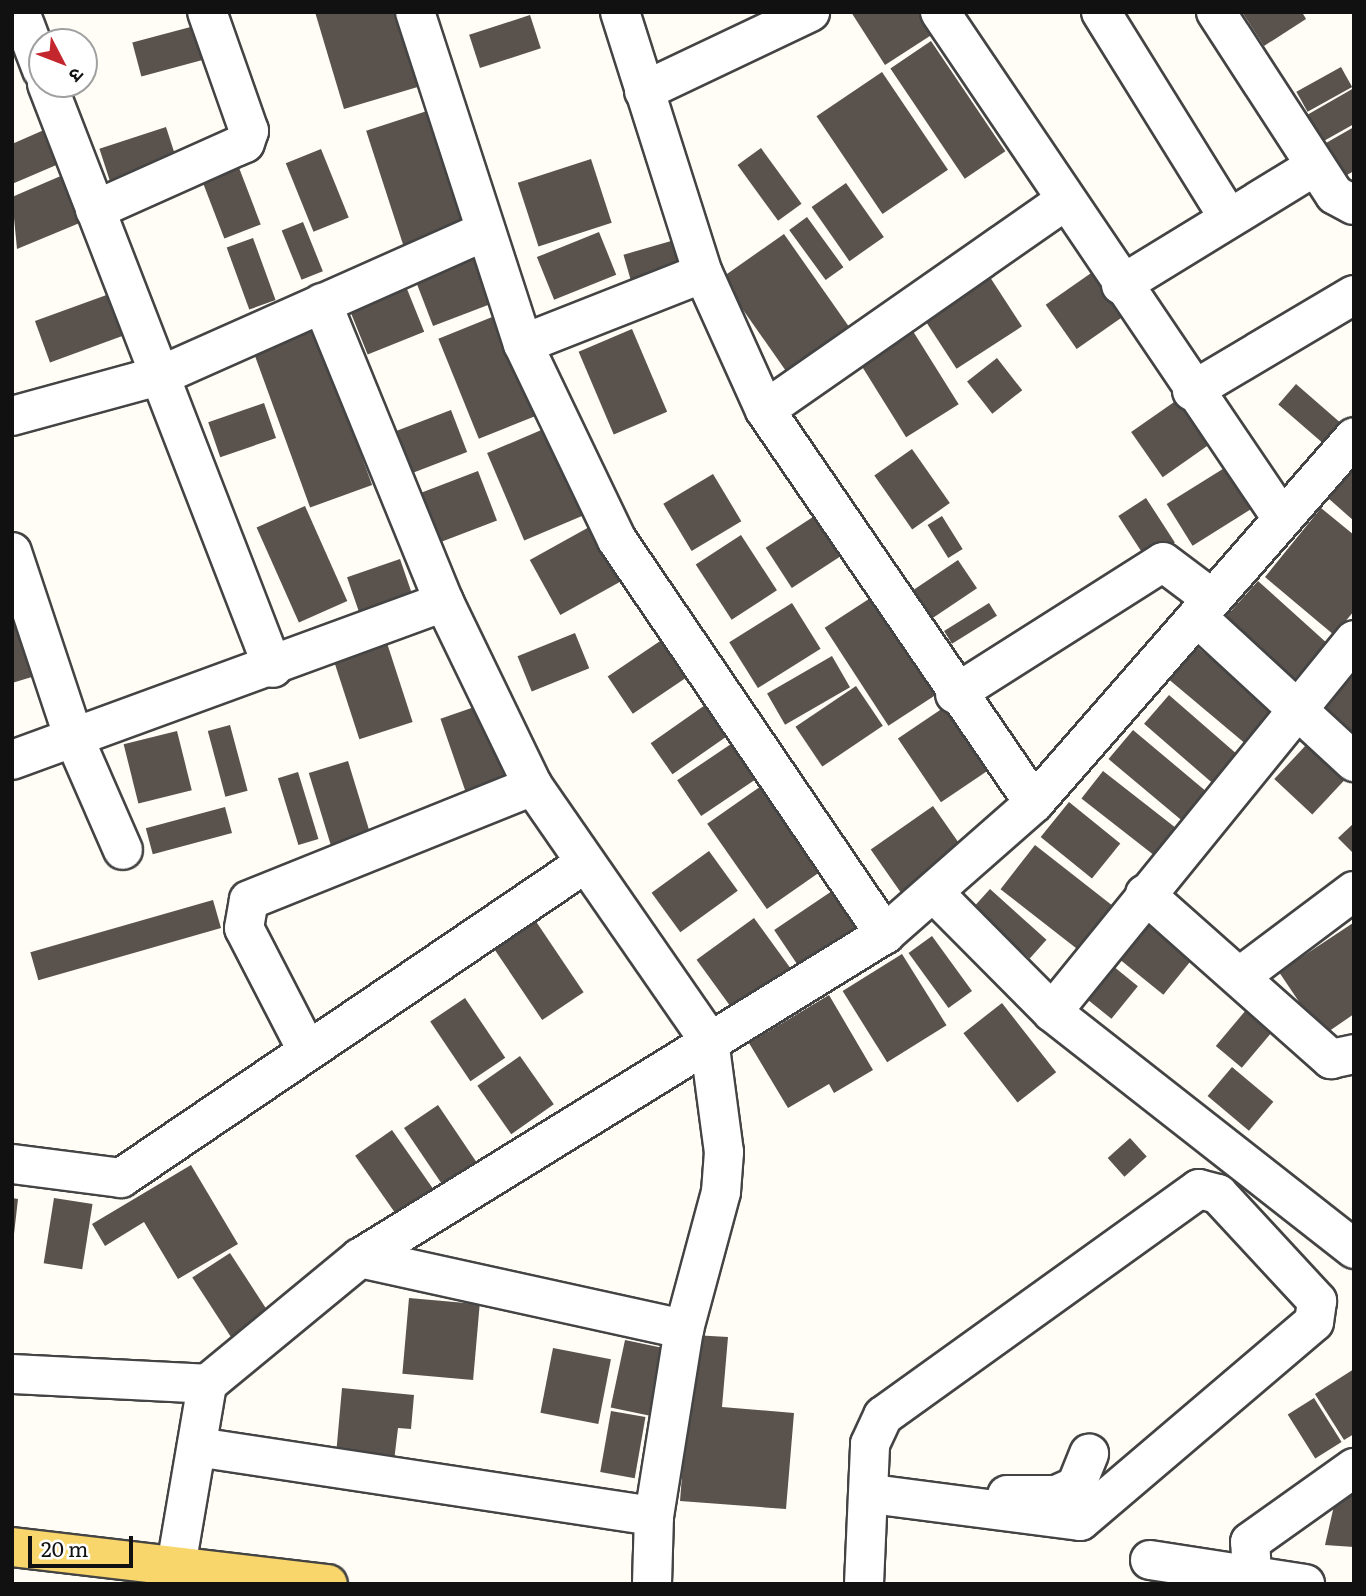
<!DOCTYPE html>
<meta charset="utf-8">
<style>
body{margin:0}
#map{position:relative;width:1366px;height:1596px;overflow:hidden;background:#fffdf5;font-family:Literata,"Noto Sans Devanagari",serif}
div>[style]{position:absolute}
.building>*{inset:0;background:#5a524d;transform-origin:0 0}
.roads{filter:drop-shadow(2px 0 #444) drop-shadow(-2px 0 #444) drop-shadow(0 2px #444) drop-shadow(0 -2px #444)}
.street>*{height:38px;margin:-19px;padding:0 19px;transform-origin:19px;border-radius:19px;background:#fff}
.primary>*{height:38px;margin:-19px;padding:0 19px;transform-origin:19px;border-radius:19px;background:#f9d66b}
span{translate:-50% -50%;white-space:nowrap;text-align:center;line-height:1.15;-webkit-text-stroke:7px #fff;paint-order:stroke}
.frame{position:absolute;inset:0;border:14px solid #111;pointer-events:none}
.north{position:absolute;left:28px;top:28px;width:70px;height:70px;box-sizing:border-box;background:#fff;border:2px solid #a0a0a0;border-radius:50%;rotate:132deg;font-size:19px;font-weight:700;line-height:28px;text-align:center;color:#111}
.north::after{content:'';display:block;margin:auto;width:24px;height:32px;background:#c4262e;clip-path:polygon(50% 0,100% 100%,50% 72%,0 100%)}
.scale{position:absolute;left:28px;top:1536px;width:105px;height:32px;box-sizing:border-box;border:4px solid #111;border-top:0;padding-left:9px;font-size:21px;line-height:24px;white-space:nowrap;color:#111;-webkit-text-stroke:5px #fff;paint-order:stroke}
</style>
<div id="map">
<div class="building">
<i style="clip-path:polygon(315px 12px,399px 12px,421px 86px,344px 109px)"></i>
<i style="clip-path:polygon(851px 12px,919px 12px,933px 34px,885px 65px)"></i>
<i style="clip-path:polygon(1242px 12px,1302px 12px,1306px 19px,1264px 46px)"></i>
<i style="left:530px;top:15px;width:35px;height:64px;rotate:72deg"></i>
<i style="left:198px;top:25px;width:35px;height:68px;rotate:75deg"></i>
<i style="left:931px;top:41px;width:133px;height:49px;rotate:56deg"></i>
<i style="left:1341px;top:67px;width:23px;height:51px;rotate:61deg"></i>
<i style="left:882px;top:72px;width:118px;height:79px;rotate:56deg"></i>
<i style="clip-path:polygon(1354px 88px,1354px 124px,1322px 142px,1307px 115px)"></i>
<i style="left:427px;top:111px;width:120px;height:64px;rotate:72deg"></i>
<i style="clip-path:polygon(53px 126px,68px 160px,12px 184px,12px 144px)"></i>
<i style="left:166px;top:127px;width:40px;height:70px;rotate:72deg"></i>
<i style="clip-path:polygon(1354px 127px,1354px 171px,1345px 176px,1326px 143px)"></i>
<i style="left:761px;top:148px;width:69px;height:29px;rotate:54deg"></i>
<i style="left:321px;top:149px;width:74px;height:38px;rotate:68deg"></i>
<i style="left:591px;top:159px;width:67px;height:77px;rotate:72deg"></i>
<i style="left:236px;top:160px;width:69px;height:39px;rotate:69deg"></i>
<i style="clip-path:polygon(63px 175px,82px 222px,17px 249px,12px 197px)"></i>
<i style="left:846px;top:183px;width:66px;height:42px;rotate:55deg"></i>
<i style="left:807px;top:217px;width:62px;height:22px;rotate:54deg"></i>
<i style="left:303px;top:222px;width:53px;height:23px;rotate:68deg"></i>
<i style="left:599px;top:232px;width:46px;height:67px;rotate:68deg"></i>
<i style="left:784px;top:234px;width:121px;height:77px;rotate:55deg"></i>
<i style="left:685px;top:237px;width:37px;height:64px;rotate:74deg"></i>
<i style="left:253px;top:238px;width:66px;height:28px;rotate:70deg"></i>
<i style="left:479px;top:256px;width:49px;height:68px;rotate:69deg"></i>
<i style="left:986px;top:271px;width:66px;height:78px;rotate:57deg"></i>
<i style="left:1094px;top:271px;width:54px;height:59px;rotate:55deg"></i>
<i style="left:407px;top:289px;width:46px;height:61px;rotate:68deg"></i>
<i style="left:112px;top:293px;width:44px;height:82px;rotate:70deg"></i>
<i style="left:507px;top:311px;width:108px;height:74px;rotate:68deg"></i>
<i style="left:315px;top:328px;width:167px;height:66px;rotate:70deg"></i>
<i style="left:911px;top:328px;width:90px;height:62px;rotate:58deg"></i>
<i style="left:632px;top:329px;width:90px;height:58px;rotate:67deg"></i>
<i style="left:997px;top:358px;width:41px;height:38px;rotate:52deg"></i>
<i style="left:1296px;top:384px;width:65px;height:27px;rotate:41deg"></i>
<i style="left:1177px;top:400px;width:55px;height:56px;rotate:55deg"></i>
<i style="left:264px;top:403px;width:37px;height:59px;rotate:71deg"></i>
<i style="left:451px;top:410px;width:45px;height:58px;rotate:69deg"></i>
<i style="left:546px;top:428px;width:95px;height:64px;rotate:67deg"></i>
<i style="left:912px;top:449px;width:66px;height:46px;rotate:55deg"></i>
<i style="left:1226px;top:467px;width:49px;height:70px;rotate:58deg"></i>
<i style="clip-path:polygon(1354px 469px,1354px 521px,1328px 498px)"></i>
<i style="left:478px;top:471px;width:53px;height:63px;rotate:69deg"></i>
<i style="left:713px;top:474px;width:55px;height:58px;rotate:59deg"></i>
<i style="left:1146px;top:498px;width:53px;height:33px;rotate:57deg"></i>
<i style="left:305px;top:506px;width:104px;height:53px;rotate:66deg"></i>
<i style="clip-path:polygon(1321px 508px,1354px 535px,1354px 611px,1334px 635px,1265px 577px)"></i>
<i style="left:816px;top:515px;width:48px;height:60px;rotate:57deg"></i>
<i style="left:942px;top:516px;width:39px;height:17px;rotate:58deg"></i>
<i style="left:591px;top:526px;width:63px;height:70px;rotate:61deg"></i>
<i style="left:741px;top:535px;width:66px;height:54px;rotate:57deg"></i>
<i style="left:400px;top:559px;width:42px;height:56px;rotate:71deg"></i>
<i style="left:958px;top:560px;width:34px;height:57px;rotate:56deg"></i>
<i style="left:1258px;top:581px;width:93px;height:53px;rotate:42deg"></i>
<i style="left:875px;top:595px;width:117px;height:60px;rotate:57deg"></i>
<i style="left:792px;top:603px;width:54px;height:74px;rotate:58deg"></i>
<i style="left:989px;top:603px;width:15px;height:53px;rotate:58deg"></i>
<i style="clip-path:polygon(12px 606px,45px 673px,12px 683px)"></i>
<i style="left:575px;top:633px;width:38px;height:62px;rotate:68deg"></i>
<i style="left:669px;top:635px;width:45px;height:74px;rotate:56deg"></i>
<i style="left:387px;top:643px;width:83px;height:56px;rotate:72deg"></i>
<i style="left:1196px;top:646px;width:103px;height:43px;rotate:40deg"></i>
<i style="left:832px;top:656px;width:36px;height:75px;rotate:60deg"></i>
<i style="clip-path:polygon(1354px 666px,1354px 736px,1318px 705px)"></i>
<i style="left:856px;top:686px;width:48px;height:73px;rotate:56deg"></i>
<i style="left:1169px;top:695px;width:94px;height:38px;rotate:41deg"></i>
<i style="left:708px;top:703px;width:38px;height:70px;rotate:55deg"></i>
<i style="left:483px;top:704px;width:87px;height:45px;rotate:71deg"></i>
<i style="left:946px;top:706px;width:77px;height:58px;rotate:56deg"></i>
<i style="left:230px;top:725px;width:68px;height:23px;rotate:75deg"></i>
<i style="left:1133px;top:730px;width:98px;height:38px;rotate:40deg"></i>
<i style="left:177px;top:731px;width:61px;height:55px;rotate:76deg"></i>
<i style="left:731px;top:744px;width:43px;height:65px;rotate:56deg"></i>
<i style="left:1307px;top:744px;width:52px;height:48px;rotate:43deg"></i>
<i style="left:348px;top:761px;width:76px;height:41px;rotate:73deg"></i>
<i style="left:1103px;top:771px;width:95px;height:35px;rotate:38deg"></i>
<i style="left:298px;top:772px;width:70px;height:21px;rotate:73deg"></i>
<i style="left:767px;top:782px;width:104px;height:73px;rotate:55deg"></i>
<i style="left:1069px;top:802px;width:66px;height:45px;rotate:39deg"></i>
<i style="left:933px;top:806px;width:60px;height:76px;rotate:55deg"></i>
<i style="left:225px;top:807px;width:27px;height:82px;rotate:75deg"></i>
<i style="clip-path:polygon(1354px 823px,1354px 854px,1338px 838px)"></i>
<i style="left:1035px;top:845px;width:105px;height:56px;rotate:38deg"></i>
<i style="left:709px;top:851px;width:49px;height:71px;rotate:54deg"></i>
<i style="left:838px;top:887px;width:46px;height:77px;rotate:56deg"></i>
<i style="left:990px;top:889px;width:76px;height:25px;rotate:42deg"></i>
<i style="left:213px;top:900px;width:29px;height:190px;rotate:74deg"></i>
<i style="left:754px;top:918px;width:63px;height:71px;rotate:54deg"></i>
<i style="left:535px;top:920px;width:87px;height:50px;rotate:56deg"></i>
<i style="clip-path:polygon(1353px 923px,1354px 1014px,1322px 1036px,1279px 972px)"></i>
<i style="left:1146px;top:924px;width:58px;height:44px;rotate:39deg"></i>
<i style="left:932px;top:936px;width:68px;height:29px;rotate:54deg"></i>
<i style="left:902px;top:954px;width:84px;height:70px;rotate:58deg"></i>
<i style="left:1113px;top:966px;width:32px;height:42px;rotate:39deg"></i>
<i style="clip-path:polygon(829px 995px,873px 1070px,834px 1093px,829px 1084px,788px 1108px,749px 1043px)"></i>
<i style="left:465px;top:998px;width:72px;height:42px;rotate:56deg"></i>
<i style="left:1002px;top:1003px;width:88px;height:49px;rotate:52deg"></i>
<i style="left:1246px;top:1010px;width:34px;height:47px;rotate:40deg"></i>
<i style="left:520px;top:1056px;width:59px;height:52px;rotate:55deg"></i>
<i style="left:1232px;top:1067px;width:54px;height:38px;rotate:40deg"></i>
<i style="left:438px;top:1105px;width:72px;height:41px;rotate:56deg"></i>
<i style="left:392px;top:1130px;width:85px;height:45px;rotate:55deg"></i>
<i style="left:1130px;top:1138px;width:25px;height:30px;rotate:48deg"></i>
<i style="clip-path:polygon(191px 1165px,238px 1244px,178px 1279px,144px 1222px,105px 1246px,92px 1224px)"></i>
<i style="clip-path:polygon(12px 1198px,18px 1199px,14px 1234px,12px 1234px)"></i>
<i style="left:54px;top:1198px;width:39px;height:66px;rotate:9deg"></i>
<i style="left:230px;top:1253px;width:80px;height:45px;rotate:57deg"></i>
<i style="left:409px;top:1298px;width:71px;height:76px;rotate:5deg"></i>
<i style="clip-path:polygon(693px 1335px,728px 1337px,722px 1407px,794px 1413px,786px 1509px,680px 1501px)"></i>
<i style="left:625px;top:1340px;width:39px;height:69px;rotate:12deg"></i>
<i style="left:553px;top:1348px;width:59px;height:66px;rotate:11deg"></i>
<i style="clip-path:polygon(1354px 1369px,1354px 1434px,1344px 1440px,1315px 1394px)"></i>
<i style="clip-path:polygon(342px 1388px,414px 1395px,411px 1429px,398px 1428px,394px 1461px,336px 1455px)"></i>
<i style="left:1314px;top:1398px;width:52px;height:31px;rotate:58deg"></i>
<i style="left:611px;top:1411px;width:35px;height:62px;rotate:10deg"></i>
<i style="clip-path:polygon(1338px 1488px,1354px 1489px,1354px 1547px,1325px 1545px)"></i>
</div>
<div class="roads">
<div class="street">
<i style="left:20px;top:12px;width:62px;rotate:69.2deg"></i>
<i style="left:415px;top:12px;width:349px;rotate:72deg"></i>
<i style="left:523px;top:344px;width:217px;rotate:64.4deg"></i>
<i style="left:617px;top:540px;width:477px;rotate:55.8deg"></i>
<i style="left:620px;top:12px;width:274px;rotate:72.4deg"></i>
<i style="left:703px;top:273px;width:150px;rotate:65.7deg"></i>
<i style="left:765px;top:410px;width:476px;rotate:55.6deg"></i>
<i style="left:940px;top:12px;width:609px;rotate:55.97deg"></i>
<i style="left:1101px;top:12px;width:241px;rotate:58.2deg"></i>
<i style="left:1216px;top:12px;width:218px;rotate:57deg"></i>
<i style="left:1335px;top:195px;width:21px;rotate:28deg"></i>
<i style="left:47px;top:84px;width:626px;rotate:68.84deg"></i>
<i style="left:644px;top:91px;width:184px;rotate:-25.4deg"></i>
<i style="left:95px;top:210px;width:164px;rotate:-24.1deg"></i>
<i style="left:245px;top:143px;width:13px;rotate:-72deg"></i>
<i style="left:249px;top:131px;width:126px;rotate:-109.4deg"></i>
<i style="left:1121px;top:285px;width:228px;rotate:-31.5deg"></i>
<i style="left:322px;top:303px;width:323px;rotate:67.8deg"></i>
<i style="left:444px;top:602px;width:204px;rotate:64.2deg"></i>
<i style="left:533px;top:786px;width:309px;rotate:55.3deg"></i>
<i style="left:709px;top:1040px;width:113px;rotate:82.4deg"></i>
<i style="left:724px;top:1152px;width:40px;rotate:94.3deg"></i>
<i style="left:721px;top:1192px;width:142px;rotate:105.1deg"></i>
<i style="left:684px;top:1329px;width:189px;rotate:99.1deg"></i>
<i style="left:654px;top:1516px;width:68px;rotate:91.7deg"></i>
<i style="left:523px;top:344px;width:193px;rotate:-21.5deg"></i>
<i style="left:1192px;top:391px;width:188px;rotate:-30.7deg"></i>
<i style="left:765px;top:410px;width:366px;rotate:-34.9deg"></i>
<i style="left:12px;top:416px;width:156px;rotate:-15.3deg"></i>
<i style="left:162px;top:375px;width:354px;rotate:-24deg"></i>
<i style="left:12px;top:552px;width:196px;rotate:71.6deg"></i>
<i style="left:74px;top:738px;width:122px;rotate:66.4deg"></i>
<i style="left:1197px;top:617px;width:214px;rotate:42.7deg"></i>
<i style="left:955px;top:694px;width:246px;rotate:-32.4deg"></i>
<i style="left:1163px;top:562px;width:60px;rotate:36.9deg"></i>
<i style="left:12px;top:760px;width:460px;rotate:-20.1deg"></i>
<i style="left:1145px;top:894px;width:249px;rotate:41.6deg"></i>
<i style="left:1331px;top:1059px;width:24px;rotate:-12deg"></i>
<i style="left:936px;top:895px;width:165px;rotate:45.2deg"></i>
<i style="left:1052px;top:1012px;width:384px;rotate:38.1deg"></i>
<i style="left:1242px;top:975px;width:140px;rotate:-36.9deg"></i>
<i style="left:1052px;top:1012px;width:479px;rotate:-50.9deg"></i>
<i style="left:307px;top:1050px;width:137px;rotate:-117.3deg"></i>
<i style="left:244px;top:928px;width:28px;rotate:-80deg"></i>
<i style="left:249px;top:900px;width:306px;rotate:-21.9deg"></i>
<i style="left:12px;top:1164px;width:110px;rotate:7.3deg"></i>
<i style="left:121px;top:1178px;width:559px;rotate:-34.14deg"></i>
<i style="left:360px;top:1258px;width:332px;rotate:12.4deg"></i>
<i style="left:12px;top:1374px;width:195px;rotate:2.9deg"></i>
<i style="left:207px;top:1384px;width:198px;rotate:-39.5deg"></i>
<i style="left:360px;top:1258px;width:617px;rotate:-31.68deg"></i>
<i style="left:885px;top:934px;width:198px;rotate:-41.3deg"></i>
<i style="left:1034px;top:803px;width:486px;rotate:-48.8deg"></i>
<i style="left:197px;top:1447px;width:462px;rotate:8.6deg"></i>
<i style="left:1007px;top:1495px;width:49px"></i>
<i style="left:1056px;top:1495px;width:22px;rotate:-24deg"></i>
<i style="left:1076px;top:1486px;width:35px;rotate:-68deg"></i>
<i style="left:1150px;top:1560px;width:157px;rotate:8.8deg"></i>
<i style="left:176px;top:1566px;width:185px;rotate:-80.3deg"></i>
<i style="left:1252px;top:1576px;width:34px;rotate:-93deg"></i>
<i style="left:1250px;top:1542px;width:128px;rotate:-35.4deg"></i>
<i style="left:864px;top:1584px;width:140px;rotate:-87.5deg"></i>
<i style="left:870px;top:1444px;width:31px;rotate:-65deg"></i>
<i style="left:883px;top:1416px;width:389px;rotate:-35.7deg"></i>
<i style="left:1199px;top:1189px;width:20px;rotate:15deg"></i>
<i style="left:1218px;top:1194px;width:146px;rotate:47.2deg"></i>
<i style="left:1317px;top:1301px;width:21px;rotate:98deg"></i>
<i style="left:1314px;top:1322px;width:307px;rotate:139.6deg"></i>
<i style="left:1080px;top:1521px;width:209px;rotate:-172.6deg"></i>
</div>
<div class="primary">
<i style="left:12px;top:1547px;width:318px;rotate:6.7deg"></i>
</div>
</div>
<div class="frame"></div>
<div class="north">उ</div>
<div class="scale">20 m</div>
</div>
